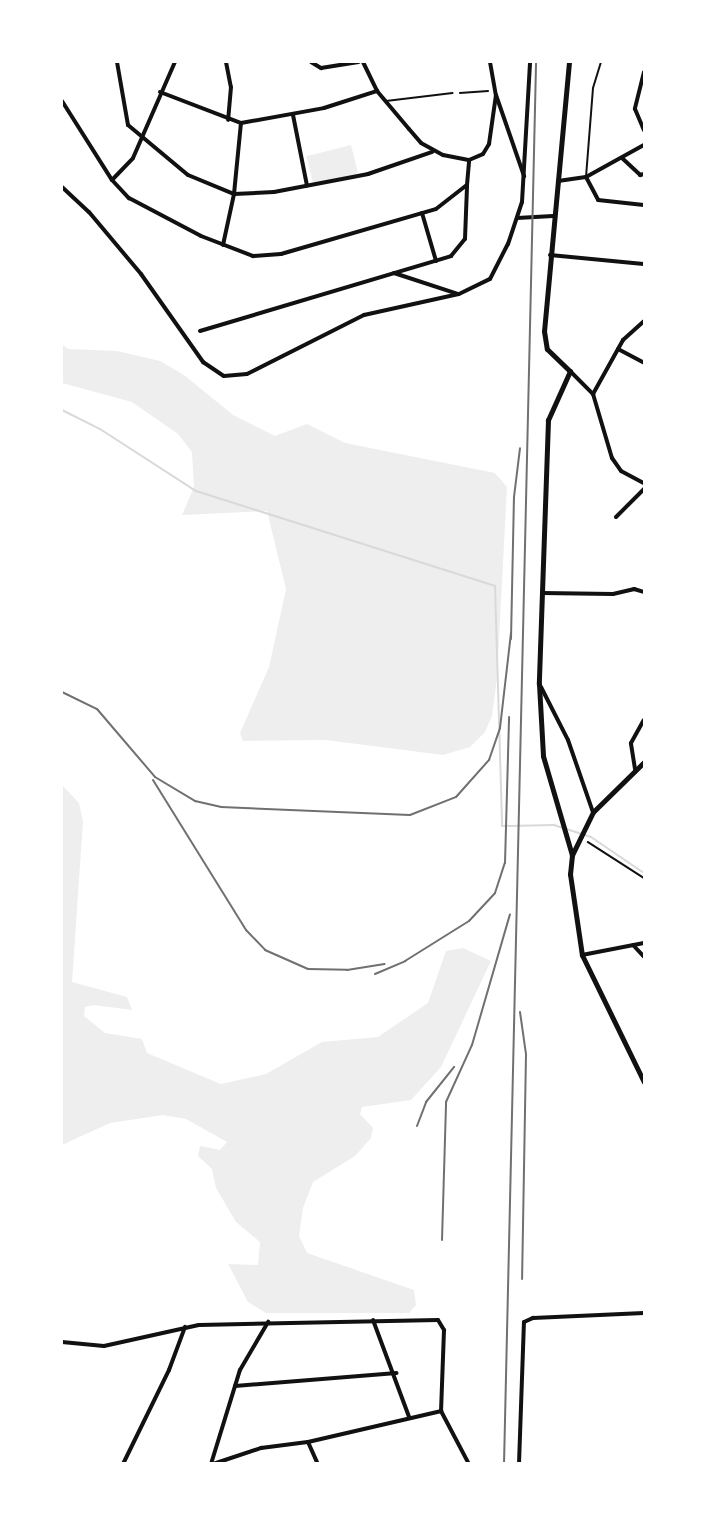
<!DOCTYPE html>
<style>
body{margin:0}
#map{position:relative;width:706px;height:1525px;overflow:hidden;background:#fff;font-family:"Sofia Sans Condensed",sans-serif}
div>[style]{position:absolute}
.green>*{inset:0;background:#eee;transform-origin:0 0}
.stream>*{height:2px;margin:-1px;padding:0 1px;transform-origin:1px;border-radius:1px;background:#d9d9d9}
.path>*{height:1.5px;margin:-0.75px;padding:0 0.75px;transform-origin:0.75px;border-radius:0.75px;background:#111}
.service>*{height:2px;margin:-1px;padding:0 1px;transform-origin:1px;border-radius:1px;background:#111}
.minor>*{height:4px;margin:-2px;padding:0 2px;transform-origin:2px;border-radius:2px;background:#111}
.tertiary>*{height:5px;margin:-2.5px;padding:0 2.5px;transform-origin:2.5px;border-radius:2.5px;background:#111}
.rail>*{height:2px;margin:-1px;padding:0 1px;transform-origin:1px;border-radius:1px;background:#707070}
span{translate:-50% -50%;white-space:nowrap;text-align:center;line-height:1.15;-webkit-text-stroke:4.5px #fff;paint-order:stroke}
.frame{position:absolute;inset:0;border:63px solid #fff;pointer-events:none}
</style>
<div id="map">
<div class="green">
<i style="left:351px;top:145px;width:29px;height:46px;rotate:76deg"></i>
<i style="clip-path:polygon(62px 344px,68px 349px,117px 351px,160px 361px,184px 375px,233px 415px,275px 436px,307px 424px,345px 443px,495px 473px,507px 487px,497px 678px,492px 716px,485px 732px,470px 747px,443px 755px,326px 740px,243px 741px,240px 733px,269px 667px,286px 589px,267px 511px,182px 515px,194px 487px,192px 452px,178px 434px,132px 402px,62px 383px)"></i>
<i style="clip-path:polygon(62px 785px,79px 803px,83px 821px,72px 982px,127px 997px,132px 1010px,94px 1005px,85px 1007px,84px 1016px,105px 1033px,142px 1039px,147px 1053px,185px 1069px,221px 1084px,266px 1074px,322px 1042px,378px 1037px,428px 1003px,446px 951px,463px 948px,491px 961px,441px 1067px,411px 1100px,362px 1107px,360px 1114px,373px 1128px,371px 1138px,355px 1156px,313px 1182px,303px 1208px,299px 1236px,307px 1253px,414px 1290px,416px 1305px,409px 1313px,266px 1313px,248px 1302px,228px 1264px,258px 1265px,260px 1242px,236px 1222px,216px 1188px,212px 1169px,198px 1156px,200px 1146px,220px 1150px,227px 1142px,186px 1119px,163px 1115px,110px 1123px,62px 1145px)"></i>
</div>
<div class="stream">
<i style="left:62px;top:410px;width:42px;rotate:26.6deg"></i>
<i style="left:100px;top:429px;width:114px;rotate:32.9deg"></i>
<i style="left:196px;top:491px;width:314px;rotate:17.6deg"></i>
<i style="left:495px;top:586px;width:240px;rotate:88.3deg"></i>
<i style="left:502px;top:826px;width:52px;rotate:-1.1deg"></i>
<i style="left:554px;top:825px;width:39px;rotate:18deg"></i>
<i style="left:591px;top:837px;width:64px;rotate:34.2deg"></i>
</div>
<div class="path">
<i style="left:460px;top:93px;width:28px;rotate:-4deg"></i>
<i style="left:588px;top:842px;width:67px;rotate:32.7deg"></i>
</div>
<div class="service">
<i style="left:386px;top:101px;width:67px;rotate:-6.8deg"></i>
<i style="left:586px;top:177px;width:89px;rotate:-85.5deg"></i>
<i style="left:593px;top:88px;width:27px;rotate:-73deg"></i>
</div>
<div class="minor">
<i style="left:117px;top:62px;width:64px;rotate:80.1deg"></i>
<i style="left:128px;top:125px;width:78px;rotate:39.8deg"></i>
<i style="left:188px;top:175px;width:50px;rotate:22.4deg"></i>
<i style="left:234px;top:194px;width:40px;rotate:-2.9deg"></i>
<i style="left:274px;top:192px;width:96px;rotate:-10.8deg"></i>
<i style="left:368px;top:174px;width:68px;rotate:-19deg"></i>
<i style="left:226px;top:62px;width:25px;rotate:79deg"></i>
<i style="left:231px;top:87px;width:33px;rotate:95deg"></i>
<i style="left:311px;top:62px;width:12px;rotate:31deg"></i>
<i style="left:321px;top:68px;width:38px;rotate:-9deg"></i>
<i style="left:363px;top:62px;width:32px;rotate:64deg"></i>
<i style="left:377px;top:91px;width:50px;rotate:49.9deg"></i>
<i style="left:409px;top:129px;width:18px;rotate:49deg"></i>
<i style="left:421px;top:143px;width:25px;rotate:29deg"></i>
<i style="left:443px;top:155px;width:26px;rotate:11deg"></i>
<i style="left:469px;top:160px;width:15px;rotate:-23deg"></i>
<i style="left:483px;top:154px;width:12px;rotate:-59deg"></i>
<i style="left:489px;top:144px;width:49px;rotate:-81.9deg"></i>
<i style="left:490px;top:62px;width:34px;rotate:80deg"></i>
<i style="left:496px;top:95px;width:86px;rotate:70.9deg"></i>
<i style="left:644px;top:72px;width:38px;rotate:104deg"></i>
<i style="left:635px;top:109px;width:23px;rotate:67deg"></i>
<i style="left:160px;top:92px;width:87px;rotate:20.9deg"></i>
<i style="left:241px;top:123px;width:84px;rotate:-10.2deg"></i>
<i style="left:324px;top:108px;width:56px;rotate:-17.8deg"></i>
<i style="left:62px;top:101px;width:93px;rotate:57.7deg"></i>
<i style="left:112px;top:180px;width:25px;rotate:47deg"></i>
<i style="left:129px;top:198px;width:81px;rotate:27.8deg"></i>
<i style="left:201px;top:236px;width:56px;rotate:21deg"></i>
<i style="left:253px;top:256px;width:28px;rotate:-4deg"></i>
<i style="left:281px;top:254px;width:161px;rotate:-16.2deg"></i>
<i style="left:436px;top:209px;width:39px;rotate:-38deg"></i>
<i style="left:467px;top:185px;width:25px;rotate:-85deg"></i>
<i style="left:293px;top:115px;width:72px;rotate:78.8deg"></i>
<i style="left:622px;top:158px;width:25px;rotate:43deg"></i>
<i style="left:640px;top:175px;width:4px;rotate:-14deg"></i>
<i style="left:586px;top:177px;width:26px;rotate:62deg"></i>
<i style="left:598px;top:200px;width:46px;rotate:6.2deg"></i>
<i style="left:112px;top:180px;width:30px;rotate:-46deg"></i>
<i style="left:133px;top:158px;width:105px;rotate:-66.4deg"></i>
<i style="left:558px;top:181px;width:28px;rotate:-8deg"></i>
<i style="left:586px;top:177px;width:66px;rotate:-28.9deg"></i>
<i style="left:62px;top:187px;width:37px;rotate:43deg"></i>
<i style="left:89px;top:212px;width:81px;rotate:50deg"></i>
<i style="left:141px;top:274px;width:108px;rotate:54.8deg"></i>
<i style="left:203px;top:362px;width:25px;rotate:34deg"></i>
<i style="left:224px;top:376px;width:23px;rotate:-5deg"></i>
<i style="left:247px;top:374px;width:131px;rotate:-26.8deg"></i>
<i style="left:364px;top:315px;width:97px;rotate:-12.5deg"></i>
<i style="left:459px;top:294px;width:34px;rotate:-26deg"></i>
<i style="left:490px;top:279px;width:39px;rotate:-63deg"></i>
<i style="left:508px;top:244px;width:44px;rotate:-71.6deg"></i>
<i style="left:522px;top:202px;width:140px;rotate:-86.7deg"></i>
<i style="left:422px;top:213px;width:50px;rotate:73.7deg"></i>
<i style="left:517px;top:218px;width:36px;rotate:-3deg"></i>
<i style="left:223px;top:245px;width:52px;rotate:-77.8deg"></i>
<i style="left:234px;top:194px;width:71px;rotate:-84.4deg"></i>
<i style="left:550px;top:255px;width:94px;rotate:5.5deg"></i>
<i style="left:394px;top:273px;width:67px;rotate:18.2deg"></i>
<i style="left:200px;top:331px;width:262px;rotate:-16.6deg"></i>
<i style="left:451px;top:256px;width:22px;rotate:-51deg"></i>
<i style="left:465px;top:239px;width:53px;rotate:-87.8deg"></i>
<i style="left:618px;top:349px;width:30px;rotate:28deg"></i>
<i style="left:570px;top:371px;width:33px;rotate:45deg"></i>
<i style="left:593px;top:394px;width:67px;rotate:73.5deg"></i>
<i style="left:612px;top:458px;width:16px;rotate:55deg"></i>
<i style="left:621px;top:471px;width:26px;rotate:28deg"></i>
<i style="left:593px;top:394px;width:62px;rotate:-60.9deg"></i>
<i style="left:623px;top:340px;width:28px;rotate:-42deg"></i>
<i style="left:616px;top:517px;width:40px;rotate:-45deg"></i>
<i style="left:542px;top:593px;width:71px;rotate:0.8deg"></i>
<i style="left:613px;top:594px;width:22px;rotate:-13deg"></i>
<i style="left:634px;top:589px;width:10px;rotate:17deg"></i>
<i style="left:541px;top:687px;width:59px;rotate:63deg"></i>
<i style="left:568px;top:740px;width:76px;rotate:70.9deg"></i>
<i style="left:635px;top:769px;width:26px;rotate:-99deg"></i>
<i style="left:631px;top:743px;width:26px;rotate:-61deg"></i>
<i style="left:633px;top:945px;width:16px;rotate:47deg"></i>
<i style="left:582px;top:955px;width:63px;rotate:-11deg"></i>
<i style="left:373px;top:1320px;width:103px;rotate:69.6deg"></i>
<i style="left:62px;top:1342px;width:42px;rotate:5.4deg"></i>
<i style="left:104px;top:1346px;width:97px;rotate:-12.5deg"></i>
<i style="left:199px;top:1325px;width:239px;rotate:-1.2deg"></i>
<i style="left:438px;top:1320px;width:12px;rotate:59deg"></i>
<i style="left:444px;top:1330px;width:81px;rotate:92.1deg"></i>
<i style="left:441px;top:1411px;width:60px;rotate:62.2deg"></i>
<i style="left:235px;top:1386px;width:162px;rotate:-4.6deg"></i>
<i style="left:308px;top:1442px;width:24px;rotate:66deg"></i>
<i style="left:123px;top:1464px;width:105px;rotate:-63.9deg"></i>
<i style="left:169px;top:1370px;width:46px;rotate:-69.6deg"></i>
<i style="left:211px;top:1464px;width:98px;rotate:-72.9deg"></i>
<i style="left:240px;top:1370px;width:56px;rotate:-59.7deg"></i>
<i style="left:213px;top:1464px;width:51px;rotate:-18.4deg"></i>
<i style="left:261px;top:1448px;width:47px;rotate:-7.3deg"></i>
<i style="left:308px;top:1442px;width:137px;rotate:-13.1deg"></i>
<i style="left:519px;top:1464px;width:142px;rotate:-88deg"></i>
<i style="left:524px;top:1322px;width:10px;rotate:-24deg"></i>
<i style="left:533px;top:1318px;width:111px;rotate:-2.6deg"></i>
</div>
<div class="tertiary">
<i style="left:569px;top:62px;width:270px;rotate:95.3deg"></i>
<i style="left:544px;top:331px;width:18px;rotate:81deg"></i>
<i style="left:547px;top:349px;width:32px;rotate:44deg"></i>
<i style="left:570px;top:371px;width:54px;rotate:114.2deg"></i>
<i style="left:548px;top:420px;width:264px;rotate:92deg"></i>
<i style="left:539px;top:684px;width:72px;rotate:86.8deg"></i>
<i style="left:543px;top:756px;width:103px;rotate:73.7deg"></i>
<i style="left:644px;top:762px;width:71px;rotate:135.6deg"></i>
<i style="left:593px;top:812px;width:48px;rotate:116deg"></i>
<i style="left:572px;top:855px;width:19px;rotate:96deg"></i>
<i style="left:570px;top:874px;width:82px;rotate:81.6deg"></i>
<i style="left:582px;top:955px;width:141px;rotate:64deg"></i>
</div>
<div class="rail">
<i style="left:511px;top:639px;width:142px;rotate:-88.8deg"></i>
<i style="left:514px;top:497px;width:49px;rotate:-83deg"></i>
<i style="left:62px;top:692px;width:39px;rotate:26deg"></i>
<i style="left:97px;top:709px;width:89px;rotate:49.5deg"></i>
<i style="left:155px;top:777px;width:47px;rotate:31deg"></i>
<i style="left:195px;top:801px;width:27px;rotate:13deg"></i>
<i style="left:221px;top:807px;width:189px;rotate:2.4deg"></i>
<i style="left:410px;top:815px;width:49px;rotate:-21.4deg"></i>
<i style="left:456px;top:797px;width:50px;rotate:-48.3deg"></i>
<i style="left:489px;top:760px;width:34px;rotate:-71deg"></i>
<i style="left:500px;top:728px;width:96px;rotate:-83.4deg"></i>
<i style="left:153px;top:780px;width:176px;rotate:58.2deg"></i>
<i style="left:246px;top:930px;width:28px;rotate:46deg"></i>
<i style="left:265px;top:950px;width:47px;rotate:23.8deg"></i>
<i style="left:308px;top:969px;width:39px;rotate:1deg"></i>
<i style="left:347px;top:970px;width:38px;rotate:-9deg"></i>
<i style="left:375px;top:974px;width:33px;rotate:-23deg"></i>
<i style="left:405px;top:961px;width:75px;rotate:-32deg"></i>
<i style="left:469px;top:921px;width:38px;rotate:-47deg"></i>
<i style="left:495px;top:893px;width:32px;rotate:-72deg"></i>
<i style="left:505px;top:863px;width:146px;rotate:-88.4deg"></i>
<i style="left:520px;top:1012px;width:42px;rotate:81.9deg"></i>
<i style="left:526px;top:1054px;width:225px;rotate:91deg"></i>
<i style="left:417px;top:1126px;width:26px;rotate:-69deg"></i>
<i style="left:426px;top:1102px;width:45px;rotate:-51.3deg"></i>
<i style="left:442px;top:1240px;width:138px;rotate:-88.3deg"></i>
<i style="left:446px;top:1102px;width:63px;rotate:-65.5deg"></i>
<i style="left:472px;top:1045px;width:136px;rotate:-73.8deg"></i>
<i style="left:504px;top:1464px;width:1402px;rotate:-88.69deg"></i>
</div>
<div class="frame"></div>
</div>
